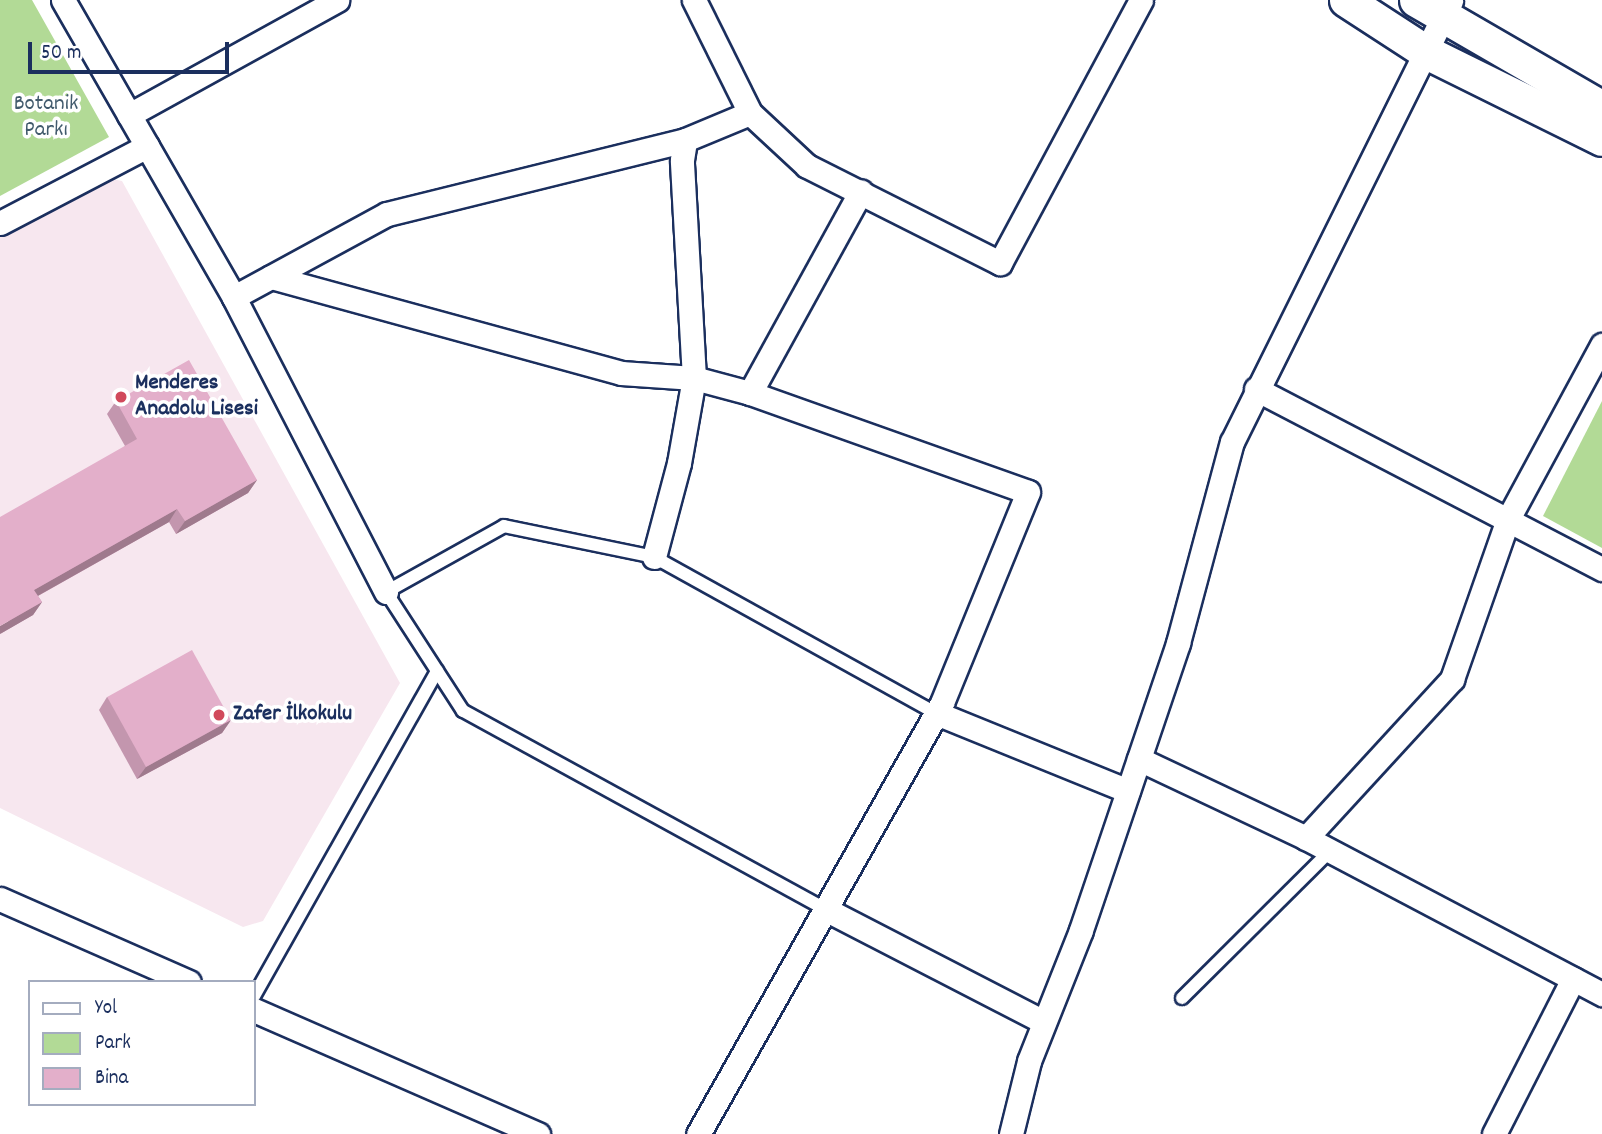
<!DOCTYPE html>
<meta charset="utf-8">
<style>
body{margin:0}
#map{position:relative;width:1602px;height:1134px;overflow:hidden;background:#fff;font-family:Dekko,sans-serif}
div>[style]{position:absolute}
.built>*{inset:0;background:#f7e7ef}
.green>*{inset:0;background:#b2da96}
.roads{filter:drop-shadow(2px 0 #1b2f5e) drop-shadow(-2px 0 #1b2f5e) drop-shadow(0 2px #1b2f5e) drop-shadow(0 -2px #1b2f5e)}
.lane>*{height:12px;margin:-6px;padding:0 6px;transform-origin:6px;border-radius:6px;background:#fff}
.street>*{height:23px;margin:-11.5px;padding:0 11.5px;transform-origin:11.5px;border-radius:11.5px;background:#fff}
.secondary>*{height:33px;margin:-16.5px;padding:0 16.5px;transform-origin:16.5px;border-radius:16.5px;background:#fff}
.wall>*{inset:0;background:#c396ae}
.shaded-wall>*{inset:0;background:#9f7a8d}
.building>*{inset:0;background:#e3afca;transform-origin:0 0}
.dots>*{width:19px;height:19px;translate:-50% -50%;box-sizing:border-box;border:4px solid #fff;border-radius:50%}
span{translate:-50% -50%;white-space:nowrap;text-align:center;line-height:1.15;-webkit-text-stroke:7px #fff;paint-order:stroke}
.park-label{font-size:23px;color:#415a6c}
.poi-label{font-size:23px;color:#1b2f5e;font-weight:700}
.left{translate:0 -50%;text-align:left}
.legend{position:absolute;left:28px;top:980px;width:228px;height:126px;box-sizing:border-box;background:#fff;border:2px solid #a4acbf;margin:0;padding:9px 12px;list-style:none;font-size:21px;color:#1b2f5e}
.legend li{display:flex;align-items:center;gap:14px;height:35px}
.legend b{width:35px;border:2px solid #a4acbf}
.scale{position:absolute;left:28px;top:42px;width:201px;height:32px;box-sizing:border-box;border:4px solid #1b2f5e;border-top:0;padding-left:9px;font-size:21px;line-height:24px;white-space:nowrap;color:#1b2f5e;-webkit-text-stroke:5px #fff;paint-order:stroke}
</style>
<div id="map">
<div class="built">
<i style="clip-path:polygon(103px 177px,122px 181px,400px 683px,263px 921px,243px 927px,0 808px,0 233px)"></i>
</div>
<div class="green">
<i style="clip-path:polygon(0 0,32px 0,109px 137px,0 196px)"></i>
<i style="clip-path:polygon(1602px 401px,1602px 548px,1543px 516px)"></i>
</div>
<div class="roads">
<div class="lane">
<i style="left:825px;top:909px;width:413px;rotate:-151.3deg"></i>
<i style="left:463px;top:711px;width:142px;rotate:-122.9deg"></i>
<i style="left:386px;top:592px;width:135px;rotate:-29.2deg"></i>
<i style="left:504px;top:526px;width:153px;rotate:11.7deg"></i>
<i style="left:654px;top:557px;width:322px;rotate:29deg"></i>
<i style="left:254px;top:996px;width:373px;rotate:-60.6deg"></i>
<i style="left:1182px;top:998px;width:209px;rotate:-44.8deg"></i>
</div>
<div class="street">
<i style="left:63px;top:0;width:343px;rotate:60.1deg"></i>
<i style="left:694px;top:0;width:126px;rotate:63.6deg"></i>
<i style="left:129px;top:115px;width:238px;rotate:-28.9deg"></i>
<i style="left:0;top:223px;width:166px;rotate:-27.6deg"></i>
<i style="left:271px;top:277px;width:363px;rotate:15.3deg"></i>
<i style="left:621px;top:373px;width:73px;rotate:3.9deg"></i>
<i style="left:694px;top:378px;width:58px;rotate:15deg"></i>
<i style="left:750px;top:393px;width:295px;rotate:19.6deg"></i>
<i style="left:1028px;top:492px;width:228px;rotate:112.2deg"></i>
<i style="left:942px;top:703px;width:495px;rotate:119.5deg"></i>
<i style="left:1256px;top:389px;width:390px;rotate:27.5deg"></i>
<i style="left:750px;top:393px;width:230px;rotate:-61.2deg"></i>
<i style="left:654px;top:557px;width:97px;rotate:-75.1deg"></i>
<i style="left:679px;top:463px;width:86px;rotate:-80deg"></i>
<i style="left:694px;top:378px;width:218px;rotate:-93.2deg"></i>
<i style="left:682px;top:160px;width:20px;rotate:-81deg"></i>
<i style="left:685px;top:140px;width:70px;rotate:-22.6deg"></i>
<i style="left:750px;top:113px;width:78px;rotate:42.9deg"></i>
<i style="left:807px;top:166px;width:216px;rotate:26.7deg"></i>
<i style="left:1000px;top:263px;width:298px;rotate:-61.8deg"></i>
<i style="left:386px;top:592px;width:332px;rotate:-117.3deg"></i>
<i style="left:234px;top:297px;width:174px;rotate:-28.5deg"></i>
<i style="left:387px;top:214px;width:307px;rotate:-13.9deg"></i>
<i style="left:936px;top:713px;width:207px;rotate:22.1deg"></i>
<i style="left:1139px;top:759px;width:185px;rotate:25.3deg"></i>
<i style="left:1306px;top:838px;width:335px;rotate:27.8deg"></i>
<i style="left:1306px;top:838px;width:216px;rotate:-47.4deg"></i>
<i style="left:1452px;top:679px;width:170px;rotate:-70.7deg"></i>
<i style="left:1508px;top:519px;width:198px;rotate:-61.6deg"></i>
<i style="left:0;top:899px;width:206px;rotate:23.7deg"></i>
<i style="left:825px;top:909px;width:246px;rotate:27.3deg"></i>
<i style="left:254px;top:1010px;width:310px;rotate:23.6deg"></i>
<i style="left:1011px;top:1134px;width:75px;rotate:-76.1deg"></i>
<i style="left:1029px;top:1061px;width:141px;rotate:-68.3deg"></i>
<i style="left:1081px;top:930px;width:303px;rotate:-71.3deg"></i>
<i style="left:1178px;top:643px;width:208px;rotate:-75deg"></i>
<i style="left:1232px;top:442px;width:493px;rotate:-63.6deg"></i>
<i style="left:1494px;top:1134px;width:174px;rotate:-63deg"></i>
</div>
<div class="secondary">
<i style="left:1346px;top:0;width:95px;rotate:33deg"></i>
<i style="left:1426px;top:52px;width:196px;rotate:26.3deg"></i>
<i style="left:1416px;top:0;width:215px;rotate:30.1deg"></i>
</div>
</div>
<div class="wall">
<i style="clip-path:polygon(116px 401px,257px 480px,248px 493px,176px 534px,169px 522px,38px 596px,42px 602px,33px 615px,0 634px,125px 446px,107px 414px)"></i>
<i style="clip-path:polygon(107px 697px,231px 720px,222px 733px,137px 779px,99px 710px)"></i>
</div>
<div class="shaded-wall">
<i style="clip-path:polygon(257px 480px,248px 493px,176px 534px,185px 521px)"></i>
<i style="clip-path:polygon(177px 509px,169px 522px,25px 603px,34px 590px)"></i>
<i style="clip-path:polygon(42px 602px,33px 615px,0 634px,0 626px)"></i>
<i style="clip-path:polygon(231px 720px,222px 733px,137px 779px,146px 767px)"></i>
</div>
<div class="building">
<i style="clip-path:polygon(189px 360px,257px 480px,185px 521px,177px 509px,34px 590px,42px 602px,0 626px,0 517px,137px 439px,116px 401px)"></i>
<i style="left:192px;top:650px;width:80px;height:97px;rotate:61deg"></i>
</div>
<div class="dots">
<i style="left:121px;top:397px;background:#d1495b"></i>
<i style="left:219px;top:715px;background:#d1495b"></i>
</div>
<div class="park-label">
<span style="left:46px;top:118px">Botanik<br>Parkı</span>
</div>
<div class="poi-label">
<span class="left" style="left:135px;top:397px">Menderes<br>Anadolu Lisesi</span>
<span class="left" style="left:233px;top:715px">Zafer İlkokulu</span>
</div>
<ul class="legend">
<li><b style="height:9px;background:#fff"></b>Yol</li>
<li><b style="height:19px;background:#b2da96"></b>Park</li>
<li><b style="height:19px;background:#e3afca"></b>Bina</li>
</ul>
<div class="scale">50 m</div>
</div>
